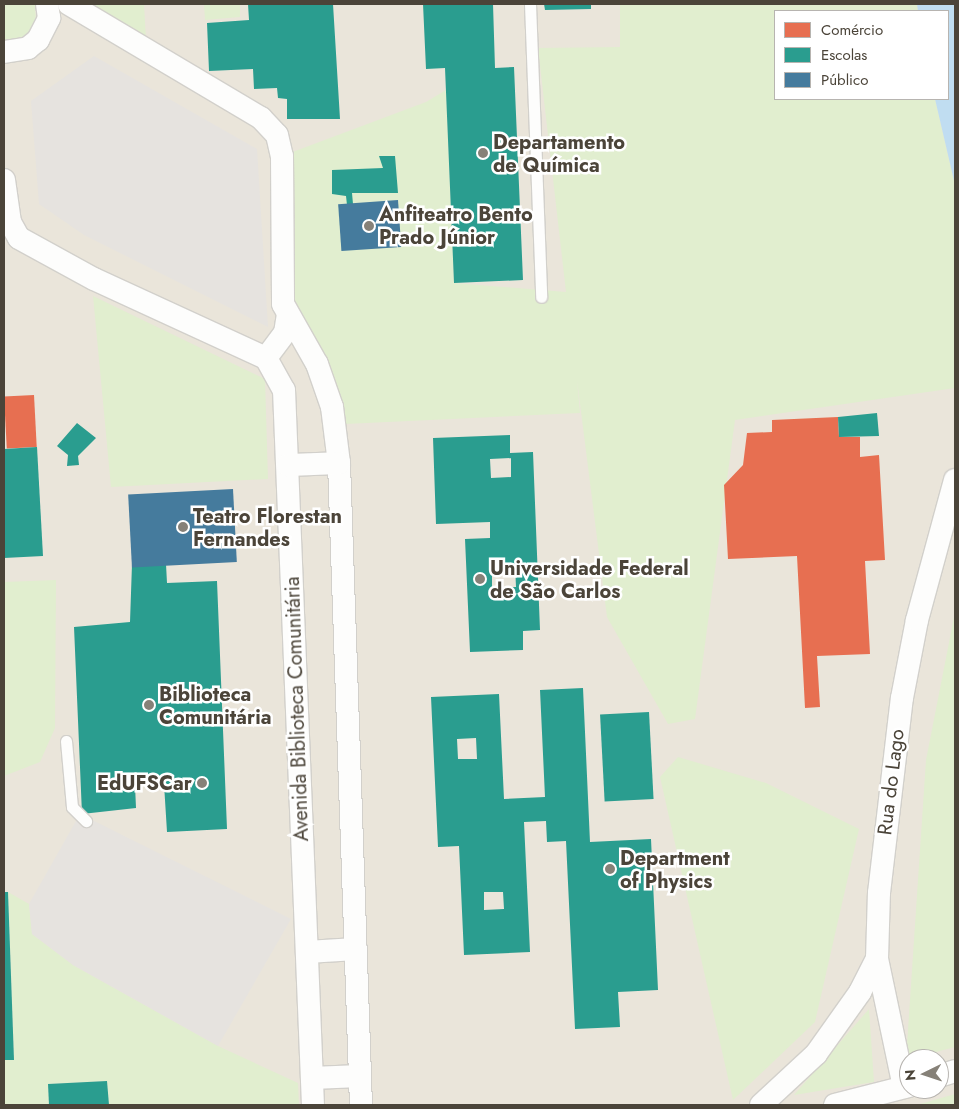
<!DOCTYPE html>
<meta charset="utf-8">
<style>
body{margin:0}
#map{position:relative;width:959px;height:1109px;overflow:hidden;background:#f4f2ee;font-family:Jost,sans-serif}
div>[style]{position:absolute}
.education>*{inset:0;background:#eae5da}
.green>*{inset:0;background:#e1eecf}
.parking>*{inset:0;background:#e6e3df}
.water>*{inset:0;background:#c0ddf1}
.shops>*{inset:0;background:#e76f51;transform-origin:0 0}
.schools>*{inset:0;background:#2a9d8f;transform-origin:0 0}
.public>*{inset:0;background:#457b9d;transform-origin:0 0}
.roads{filter:drop-shadow(1px 0 #d2d0cb) drop-shadow(-1px 0 #d2d0cb) drop-shadow(0 1px #d2d0cb) drop-shadow(0 -1px #d2d0cb)}
.lane>*{height:11px;margin:-5.5px;padding:0 5.5px;transform-origin:5.5px;border-radius:5.5px;background:#fdfdfc}
.street>*{height:22px;margin:-11px;padding:0 11px;transform-origin:11px;border-radius:11px;background:#fdfdfc}
.dots>*{width:14px;height:14px;translate:-50% -50%;box-sizing:border-box;border:2px solid #fff;border-radius:50%}
span{translate:-50% -50%;white-space:nowrap;text-align:center;line-height:1.15;-webkit-text-stroke:5px #fff;paint-order:stroke}
.poi-label{font-size:20px;color:#4b4439;font-weight:700}
.left{translate:0 -50%;text-align:left}
.right{translate:-100% -50%;text-align:right}
.street-label{font-size:20px;color:#4b4439}
.frame{position:absolute;inset:0;border:5px solid #4b4439;pointer-events:none}
.legend{position:absolute;left:774px;top:10px;width:175px;height:90px;box-sizing:border-box;background:#fff;border:1px solid #b7b4b0;margin:0;padding:6px 9px;list-style:none;font-size:15px;color:#4b4439}
.legend li{display:flex;align-items:center;gap:10px;height:25px}
.legend b{width:25px;border:1px solid #b7b4b0}
.north{position:absolute;left:899px;top:1049px;width:50px;height:50px;box-sizing:border-box;background:#fff;border:1px solid #b7b4b0;border-radius:50%;rotate:266deg;font-size:14px;font-weight:700;line-height:20px;text-align:center;color:#4b4439}
.north::after{content:'';display:block;margin:auto;width:18px;height:22px;background:#868178;clip-path:polygon(50% 0,100% 100%,50% 72%,0 100%)}
</style>
<div id="map">
<div class="education">
<i style="clip-path:polygon(evenodd,4px 4px,955px 4px,955px 1105px,4px 1105px,4px 4px,775px 11px,948px 11px,948px 99px,775px 99px,775px 11px,4px 4px,909px 1059px,939px 1059px,939px 1089px,909px 1089px,909px 1059px)"></i>
</div>
<div class="green">
<i style="clip-path:polygon(4px 4px,35px 4px,36px 24px,28px 36px,4px 42px)"></i>
<i style="clip-path:polygon(85px 4px,144px 4px,146px 40px)"></i>
<i style="clip-path:polygon(204px 4px,240px 4px,240px 17px,205px 20px)"></i>
<i style="clip-path:polygon(620px 4px,917px 4px,918px 11px,775px 11px,775px 99px,935px 99px,955px 185px,955px 388px,735px 420px,695px 719px,668px 724px,607px 617px,577px 380px,580px 413px,345px 424px,288px 315px,282px 156px,426px 102px,446px 90px,454px 283px,566px 292px,538px 48px,620px 47px)"></i>
<i style="clip-path:polygon(93px 296px,265px 379px,268px 479px,111px 487px)"></i>
<i style="clip-path:polygon(56px 580px,55px 728px,40px 762px,4px 776px,4px 582px)"></i>
<i style="clip-path:polygon(955px 612px,955px 1047px,906px 1060px,926px 760px)"></i>
<i style="clip-path:polygon(678px 757px,766px 783px,859px 829px,815px 1022px,733px 1100px,660px 777px)"></i>
<i style="clip-path:polygon(8px 892px,29px 904px,32px 934px,73px 965px,218px 1046px,298px 1083px,299px 1105px,109px 1105px,107px 1081px,48px 1084px,49px 1105px,4px 1105px,4px 1060px,14px 1059px)"></i>
<i style="clip-path:polygon(869px 1009px,874px 1082px,794px 1095px)"></i>
<i style="clip-path:polygon(955px 1094px,955px 1105px,917px 1105px)"></i>
</div>
<div class="parking">
<i style="clip-path:polygon(94px 56px,257px 149px,268px 327px,84px 235px,39px 204px,31px 101px)"></i>
<i style="clip-path:polygon(80px 814px,291px 919px,218px 1046px,73px 965px,32px 934px,29px 904px)"></i>
</div>
<div class="water">
<i style="clip-path:polygon(917px 4px,955px 4px,955px 185px,935px 99px,948px 99px,948px 11px,918px 11px)"></i>
</div>
<div class="shops">
<i style="left:34px;top:395px;width:52px;height:30px;rotate:87deg"></i>
<i style="clip-path:polygon(838px 417px,839px 437px,860px 437px,860px 457px,879px 455px,885px 560px,865px 561px,870px 654px,817px 656px,820px 707px,805px 708px,797px 556px,728px 559px,724px 485px,743px 465px,747px 433px,772px 432px,772px 420px)"></i>
</div>
<div class="schools">
<i style="clip-path:polygon(248px 4px,333px 4px,340px 119px,287px 119px,287px 99px,278px 98px,277px 88px,254px 89px,253px 69px,209px 71px,207px 23px,249px 20px)"></i>
<i style="clip-path:polygon(423px 4px,493px 4px,495px 68px,514px 67px,523px 280px,454px 283px,445px 68px,426px 69px)"></i>
<i style="clip-path:polygon(544px 4px,591px 4px,591px 9px,545px 10px)"></i>
<i style="clip-path:polygon(379px 156px,395px 156px,398px 193px,352px 193px,353px 204px,347px 205px,346px 196px,332px 194px,332px 170px,383px 168px)"></i>
<i style="clip-path:polygon(877px 413px,879px 436px,839px 437px,838px 417px)"></i>
<i style="clip-path:polygon(77px 423px,96px 438px,78px 456px,79px 465px,67px 466px,68px 455px,57px 446px)"></i>
<i style="clip-path:polygon(evenodd,510px 435px,510px 453px,533px 452px,540px 630px,523px 631px,523px 650px,470px 652px,465px 539px,490px 538px,490px 522px,436px 524px,433px 438px,510px 435px,511px 458px,511px 477px,491px 478px,490px 459px,511px 458px,510px 435px,515px 565px,516px 587px,492px 588px,492px 566px,515px 565px)"></i>
<i style="clip-path:polygon(37px 447px,43px 556px,4px 558px,4px 449px)"></i>
<i style="clip-path:polygon(132px 564px,166px 564px,167px 583px,217px 581px,227px 829px,167px 832px,164px 784px,135px 785px,136px 808px,82px 814px,74px 627px,130px 622px)"></i>
<i style="clip-path:polygon(evenodd,583px 688px,590px 842px,651px 839px,658px 990px,618px 992px,620px 1027px,575px 1029px,566px 841px,547px 842px,546px 821px,524px 822px,530px 952px,464px 955px,459px 846px,438px 847px,431px 697px,499px 694px,504px 799px,545px 797px,540px 690px,583px 688px,476px 738px,477px 759px,458px 759px,457px 739px,476px 738px,583px 688px,484px 892px,503px 892px,504px 909px,484px 910px,484px 892px)"></i>
<i style="left:649px;top:712px;width:87px;height:49px;rotate:87deg"></i>
<i style="clip-path:polygon(4px 892px,8px 892px,14px 1060px,4px 1060px)"></i>
<i style="clip-path:polygon(107px 1081px,109px 1105px,49px 1105px,48px 1084px)"></i>
</div>
<div class="public">
<i style="left:398px;top:200px;width:47px;height:60px;rotate:86deg"></i>
<i style="left:233px;top:489px;width:73px;height:105px;rotate:87deg"></i>
</div>
<div class="roads">
<div class="lane">
<i style="left:530px;top:4px;width:293px;rotate:87.8deg"></i>
<i style="left:66px;top:741px;width:66px;rotate:84.8deg"></i>
<i style="left:72px;top:807px;width:20px;rotate:45deg"></i>
</div>
<div class="street">
<i style="left:69px;top:4px;width:223px;rotate:30.7deg"></i>
<i style="left:261px;top:118px;width:23px;rotate:47deg"></i>
<i style="left:277px;top:135px;width:22px;rotate:77deg"></i>
<i style="left:282px;top:156px;width:148px;rotate:89.6deg"></i>
<i style="left:283px;top:304px;width:69px;rotate:60.5deg"></i>
<i style="left:317px;top:364px;width:46px;rotate:70.8deg"></i>
<i style="left:332px;top:407px;width:56px;rotate:82.9deg"></i>
<i style="left:339px;top:463px;width:642px;rotate:88.04deg"></i>
<i style="left:4px;top:52px;width:24px;rotate:-9deg"></i>
<i style="left:28px;top:48px;width:13px;rotate:-39deg"></i>
<i style="left:38px;top:40px;width:25px;rotate:-63deg"></i>
<i style="left:49px;top:18px;width:14px;rotate:-98deg"></i>
<i style="left:4px;top:180px;width:42px;rotate:81.9deg"></i>
<i style="left:10px;top:222px;width:18px;rotate:61deg"></i>
<i style="left:19px;top:238px;width:85px;rotate:28.7deg"></i>
<i style="left:94px;top:279px;width:189px;rotate:24.7deg"></i>
<i style="left:266px;top:358px;width:37px;rotate:61deg"></i>
<i style="left:284px;top:390px;width:716px;rotate:87.68deg"></i>
<i style="left:266px;top:358px;width:31px;rotate:-53deg"></i>
<i style="left:285px;top:333px;width:18px;rotate:-81deg"></i>
<i style="left:288px;top:465px;width:51px;rotate:-2.2deg"></i>
<i style="left:307px;top:952px;width:49px;rotate:-3.5deg"></i>
<i style="left:939px;top:1076px;width:17px;rotate:-17deg"></i>
<i style="left:312px;top:1078px;width:48px;rotate:-2.4deg"></i>
<i style="left:904px;top:1087px;width:131px;rotate:-101.9deg"></i>
<i style="left:877px;top:959px;width:66px;rotate:-88.3deg"></i>
<i style="left:879px;top:893px;width:196px;rotate:-83.3deg"></i>
<i style="left:902px;top:698px;width:79px;rotate:-79.1deg"></i>
<i style="left:917px;top:620px;width:145px;rotate:-74.8deg"></i>
<i style="left:761px;top:1105px;width:75px;rotate:-42.8deg"></i>
<i style="left:816px;top:1054px;width:76px;rotate:-54.6deg"></i>
<i style="left:860px;top:992px;width:37px;rotate:-63deg"></i>
<i style="left:835px;top:1105px;width:76px;rotate:-14.4deg"></i>
</div>
</div>
<div class="dots">
<i style="left:483px;top:153px;background:#868178"></i>
<i style="left:369px;top:226px;background:#868178"></i>
<i style="left:183px;top:527px;background:#868178"></i>
<i style="left:480px;top:579px;background:#868178"></i>
<i style="left:149px;top:705px;background:#868178"></i>
<i style="left:202px;top:783px;background:#868178"></i>
<i style="left:610px;top:869px;background:#868178"></i>
</div>
<div class="poi-label">
<span class="left" style="left:493px;top:154px">Departamento<br>de Química</span>
<span class="left" style="left:379px;top:226px">Anfiteatro Bento<br>Prado Júnior</span>
<span class="left" style="left:193px;top:528px">Teatro Florestan<br>Fernandes</span>
<span class="left" style="left:490px;top:580px">Universidade Federal<br>de São Carlos</span>
<span class="left" style="left:159px;top:706px">Biblioteca<br>Comunitária</span>
<span class="right" style="left:192px;top:783px">EdUFSCar</span>
<span class="left" style="left:620px;top:870px">Department<br>of Physics</span>
</div>
<div class="street-label">
<span style="left:297px;top:709px;rotate:-92deg">Avenida Biblioteca Comunitária</span>
<span style="left:891px;top:782px;rotate:-83deg">Rua do Lago</span>
</div>
<div class="frame"></div>
<ul class="legend">
<li><b style="height:14px;background:#e76f51"></b>Comércio</li>
<li><b style="height:14px;background:#2a9d8f"></b>Escolas</li>
<li><b style="height:14px;background:#457b9d"></b>Público</li>
</ul>
<div class="north">N</div>
</div>
